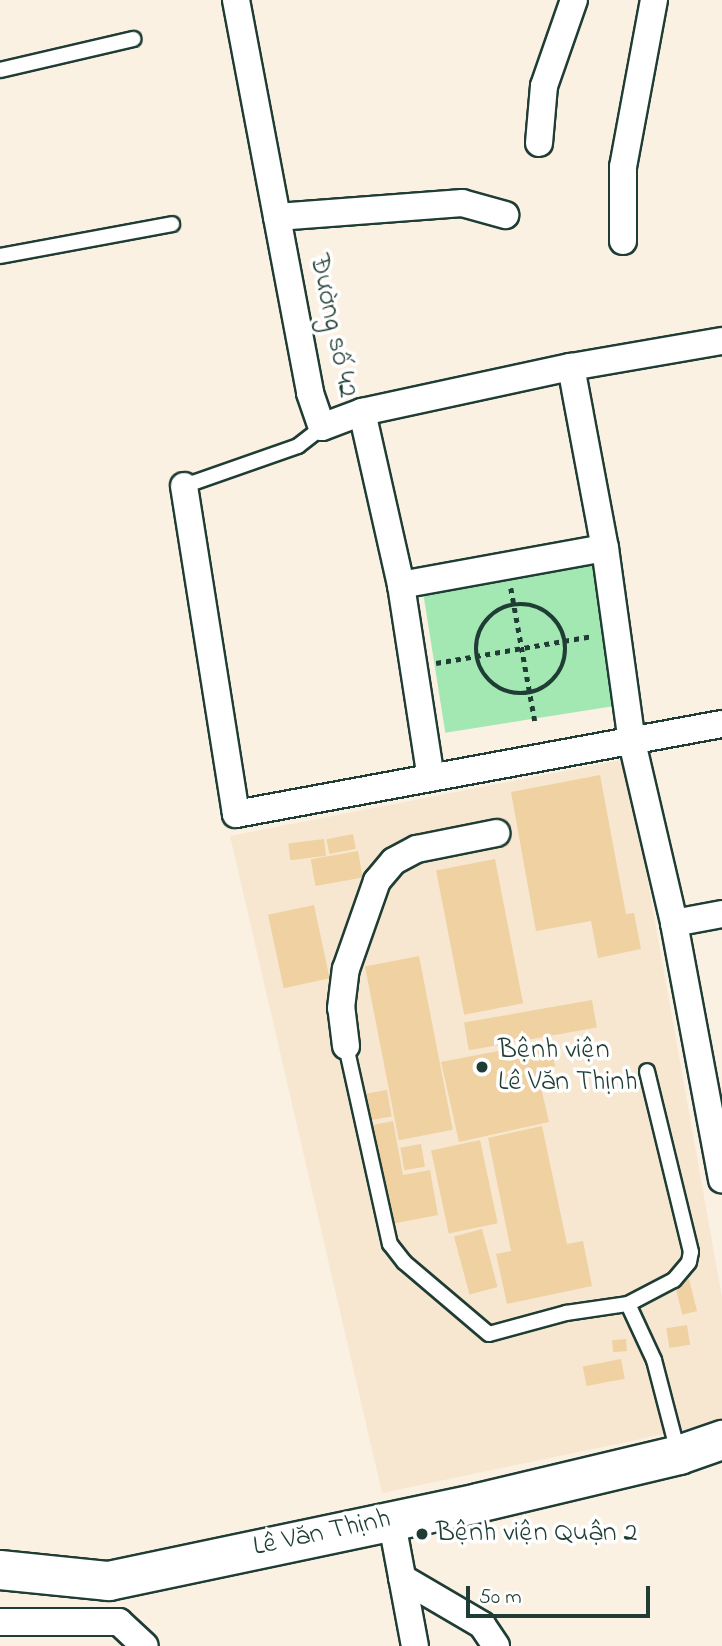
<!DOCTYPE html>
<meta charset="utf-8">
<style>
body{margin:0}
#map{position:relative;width:722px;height:1646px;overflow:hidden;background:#faf1e3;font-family:"Indie Flower",sans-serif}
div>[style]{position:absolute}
.built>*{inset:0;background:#f7e7d0}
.green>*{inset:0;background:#a3e8b3;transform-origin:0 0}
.building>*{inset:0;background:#efd1a2;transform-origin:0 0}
.path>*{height:4.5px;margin-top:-2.25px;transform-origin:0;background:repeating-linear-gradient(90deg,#1f3d34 0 5px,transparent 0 10px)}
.path>.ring{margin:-2.25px;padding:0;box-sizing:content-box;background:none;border:4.5px solid #1f3d34;border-radius:50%}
.roads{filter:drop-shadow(2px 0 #1f3d34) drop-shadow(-2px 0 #1f3d34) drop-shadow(0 2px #1f3d34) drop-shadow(0 -2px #1f3d34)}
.lane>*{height:14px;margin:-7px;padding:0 7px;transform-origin:7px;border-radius:7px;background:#fff}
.street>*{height:26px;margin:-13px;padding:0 13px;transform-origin:13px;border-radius:13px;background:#fff}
.secondary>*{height:38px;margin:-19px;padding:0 19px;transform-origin:19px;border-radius:19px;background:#fff}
.dots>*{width:19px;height:19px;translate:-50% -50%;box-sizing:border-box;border:4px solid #fff;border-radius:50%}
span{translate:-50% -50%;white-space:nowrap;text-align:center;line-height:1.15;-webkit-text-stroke:7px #fff;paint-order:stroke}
.street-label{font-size:28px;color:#1f3d34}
.poi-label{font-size:28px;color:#1f3d34}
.left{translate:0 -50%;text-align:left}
.scale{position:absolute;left:466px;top:1586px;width:184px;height:32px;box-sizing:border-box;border:4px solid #1f3d34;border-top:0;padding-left:9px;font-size:21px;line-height:24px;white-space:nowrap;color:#1f3d34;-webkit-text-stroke:5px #fff;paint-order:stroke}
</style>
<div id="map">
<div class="built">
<i style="clip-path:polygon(626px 759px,722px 1297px,722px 1422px,382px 1493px,230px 836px)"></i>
</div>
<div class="green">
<i style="left:596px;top:559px;width:148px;height:176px;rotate:81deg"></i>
</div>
<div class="building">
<i style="clip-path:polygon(600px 775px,626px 914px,634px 913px,641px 949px,598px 958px,591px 921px,536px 931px,511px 792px)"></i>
<i style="left:353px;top:834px;width:15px;height:27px;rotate:79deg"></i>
<i style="left:324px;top:839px;width:17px;height:36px;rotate:83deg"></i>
<i style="left:358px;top:851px;width:27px;height:48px;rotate:80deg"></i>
<i style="left:495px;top:859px;width:147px;height:60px;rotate:79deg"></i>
<i style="left:314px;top:905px;width:75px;height:47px;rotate:78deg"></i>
<i style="left:419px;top:956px;width:177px;height:55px;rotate:79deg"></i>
<i style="left:592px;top:1000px;width:28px;height:130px;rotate:80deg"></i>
<i style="clip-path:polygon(550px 1041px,555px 1066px,537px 1070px,549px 1122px,459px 1142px,441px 1062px)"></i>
<i style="left:387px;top:1090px;width:27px;height:26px;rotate:80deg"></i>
<i style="clip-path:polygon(393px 1121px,403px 1175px,430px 1170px,438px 1215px,386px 1225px,367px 1126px)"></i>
<i style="clip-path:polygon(542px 1126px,567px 1244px,583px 1241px,592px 1286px,507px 1304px,496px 1254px,511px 1251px,488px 1138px)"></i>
<i style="left:480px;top:1140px;width:85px;height:50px;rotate:78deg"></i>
<i style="left:421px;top:1144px;width:23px;height:21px;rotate:80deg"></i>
<i style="left:482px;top:1229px;width:60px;height:29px;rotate:75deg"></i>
<i style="left:689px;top:1279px;width:33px;height:15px;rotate:76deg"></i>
<i style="left:687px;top:1325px;width:20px;height:21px;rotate:81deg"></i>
<i style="left:626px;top:1339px;width:12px;height:14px;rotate:85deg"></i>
<i style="left:621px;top:1359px;width:20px;height:39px;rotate:79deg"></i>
</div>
<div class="path">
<i style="left:511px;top:588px;width:135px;rotate:79.8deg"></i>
<i class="ring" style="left:476px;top:604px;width:85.5px;height:85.5px"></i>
<i style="left:436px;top:663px;width:159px;rotate:-9.8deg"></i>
</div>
<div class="roads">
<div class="lane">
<i style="left:0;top:70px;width:137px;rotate:-13.1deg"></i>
<i style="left:0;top:256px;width:175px;rotate:-10.5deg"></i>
<i style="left:184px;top:486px;width:121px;rotate:-19.3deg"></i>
<i style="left:298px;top:446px;width:31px;rotate:-38deg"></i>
<i style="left:346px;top:1046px;width:203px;rotate:77.5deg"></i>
<i style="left:390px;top:1244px;width:23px;rotate:52deg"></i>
<i style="left:404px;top:1262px;width:111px;rotate:40.3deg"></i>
<i style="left:489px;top:1334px;width:80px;rotate:-15.3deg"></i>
<i style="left:566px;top:1313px;width:63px;rotate:-8.3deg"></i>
<i style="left:628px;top:1304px;width:62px;rotate:65.1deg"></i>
<i style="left:654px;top:1360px;width:95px;rotate:75.4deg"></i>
<i style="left:628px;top:1304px;width:52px;rotate:-27.6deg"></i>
<i style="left:674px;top:1280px;width:23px;rotate:-50deg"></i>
<i style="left:689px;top:1262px;width:10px;rotate:-79deg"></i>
<i style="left:691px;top:1252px;width:186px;rotate:-103.7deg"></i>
</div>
<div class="street">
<i style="left:236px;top:0;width:400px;rotate:79.3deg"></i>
<i style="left:310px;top:393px;width:36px;rotate:71deg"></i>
<i style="left:322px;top:427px;width:43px;rotate:-20.6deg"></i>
<i style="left:362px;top:412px;width:214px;rotate:-12.2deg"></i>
<i style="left:571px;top:367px;width:153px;rotate:-9.8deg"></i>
<i style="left:539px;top:143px;width:57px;rotate:-85deg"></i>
<i style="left:544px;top:86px;width:91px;rotate:-70.8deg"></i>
<i style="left:277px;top:217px;width:186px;rotate:-4.3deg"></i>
<i style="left:462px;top:203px;width:45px;rotate:15.6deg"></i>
<i style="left:623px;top:241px;width:74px;rotate:-90deg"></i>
<i style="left:623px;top:167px;width:170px;rotate:-79.5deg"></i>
<i style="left:571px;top:367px;width:184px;rotate:79.4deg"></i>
<i style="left:605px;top:548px;width:196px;rotate:82.1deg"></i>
<i style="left:632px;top:742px;width:186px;rotate:76.9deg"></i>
<i style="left:674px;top:923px;width:261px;rotate:79.4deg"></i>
<i style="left:362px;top:412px;width:177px;rotate:77.3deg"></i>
<i style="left:401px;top:585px;width:195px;rotate:81.2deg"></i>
<i style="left:184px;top:486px;width:332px;rotate:81deg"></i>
<i style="left:236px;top:814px;width:494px;rotate:-10.5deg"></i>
<i style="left:401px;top:585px;width:207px;rotate:-10.3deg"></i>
<i style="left:674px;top:923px;width:49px;rotate:-10.6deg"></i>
<i style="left:346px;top:1046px;width:38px;rotate:-97deg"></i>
<i style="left:341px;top:1008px;width:39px;rotate:-83deg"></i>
<i style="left:346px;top:969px;width:93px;rotate:-70.6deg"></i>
<i style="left:377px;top:881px;width:26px;rotate:-50deg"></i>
<i style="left:394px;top:861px;width:26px;rotate:-28deg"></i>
<i style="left:417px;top:849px;width:81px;rotate:-11.4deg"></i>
<i style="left:391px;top:1518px;width:130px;rotate:79.4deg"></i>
<i style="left:402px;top:1578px;width:93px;rotate:30.4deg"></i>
<i style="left:482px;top:1625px;width:25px;rotate:56deg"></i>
<i style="left:0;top:1622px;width:119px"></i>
<i style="left:119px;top:1622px;width:35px;rotate:43deg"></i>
</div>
<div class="secondary">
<i style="left:0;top:1570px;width:110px;rotate:5.8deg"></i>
<i style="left:109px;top:1581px;width:377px;rotate:-11.9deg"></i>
<i style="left:478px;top:1503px;width:207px;rotate:-13.4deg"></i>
<i style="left:679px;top:1455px;width:46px;rotate:-19.2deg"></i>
</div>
</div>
<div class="dots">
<i style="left:482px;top:1067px;background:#1f3d34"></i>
<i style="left:422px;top:1534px;background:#1f3d34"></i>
</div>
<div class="street-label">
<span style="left:332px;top:326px;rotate:78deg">Đường số 42</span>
<span style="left:322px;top:1534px;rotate:-12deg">Lê Văn Thịnh</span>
</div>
<div class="poi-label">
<span class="left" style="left:498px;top:1067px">Bệnh viện<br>Lê Văn Thịnh</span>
<span class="left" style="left:436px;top:1534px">Bệnh viện Quận 2</span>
</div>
<div class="scale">50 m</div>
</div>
